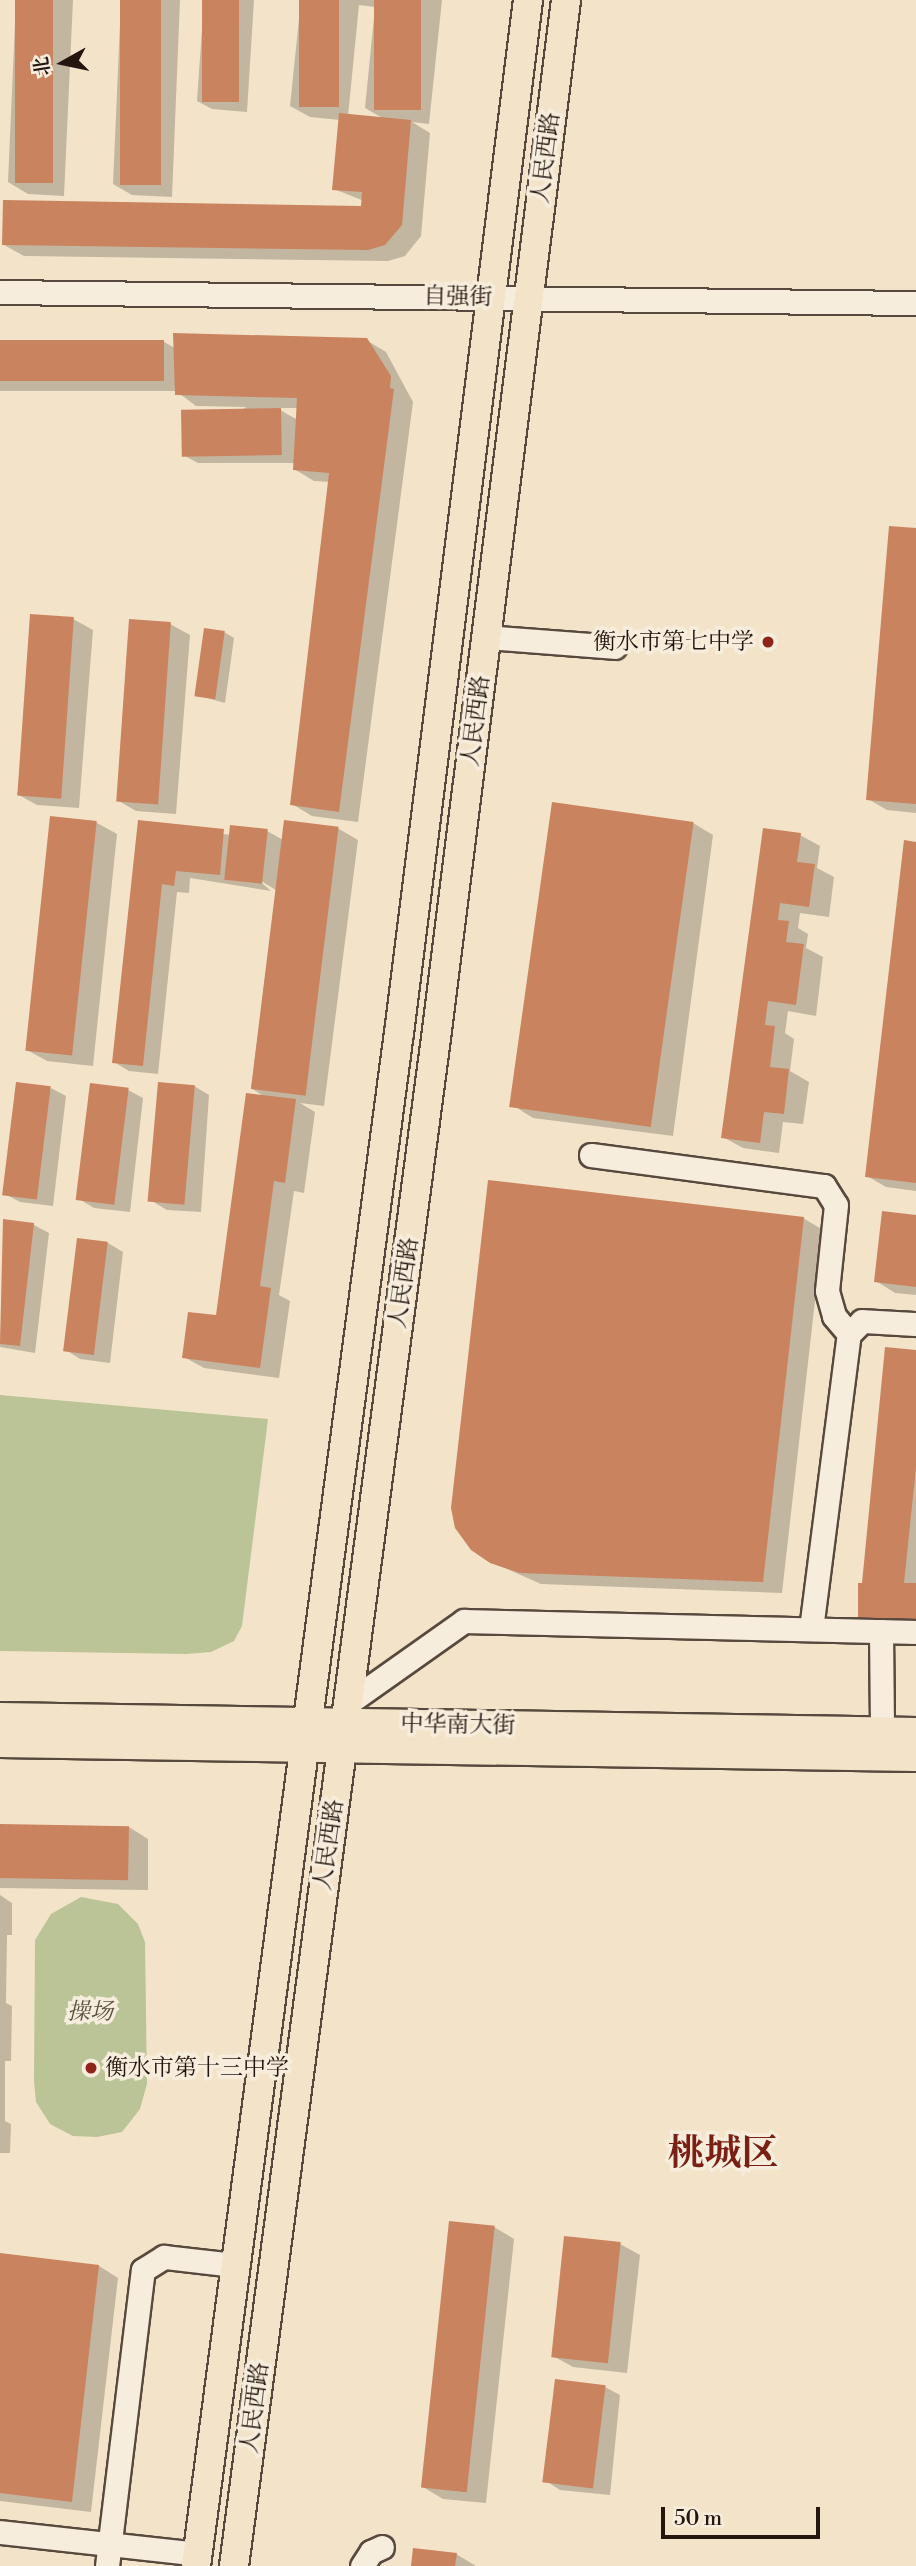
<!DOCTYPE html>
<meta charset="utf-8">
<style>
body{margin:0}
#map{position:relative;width:916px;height:2566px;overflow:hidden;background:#f3e4c9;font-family:"Libre Bodoni","Noto Serif SC",serif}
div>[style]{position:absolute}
.green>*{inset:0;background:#bbc496}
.shadow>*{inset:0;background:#0003}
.building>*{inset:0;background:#ca835f;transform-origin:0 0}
.roads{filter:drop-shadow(2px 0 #58493e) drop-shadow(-2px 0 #58493e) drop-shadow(0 2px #58493e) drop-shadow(0 -2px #58493e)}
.minor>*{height:23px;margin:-11.5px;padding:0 11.5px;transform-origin:11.5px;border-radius:11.5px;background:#f7eddc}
.major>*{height:28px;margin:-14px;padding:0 14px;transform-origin:14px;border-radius:14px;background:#f3e4c9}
.dots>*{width:19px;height:19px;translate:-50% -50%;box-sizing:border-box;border:4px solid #f7eddc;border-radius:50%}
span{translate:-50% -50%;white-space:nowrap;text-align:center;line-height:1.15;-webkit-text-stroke:7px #f7eddc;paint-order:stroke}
.street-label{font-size:23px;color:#24150f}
.poi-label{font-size:23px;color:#24150f}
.right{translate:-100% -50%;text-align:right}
.left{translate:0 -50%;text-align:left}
.park-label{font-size:23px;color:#59523e;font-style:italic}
.town-label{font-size:37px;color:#7a1f14;font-weight:700}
.north{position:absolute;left:28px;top:28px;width:70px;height:70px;-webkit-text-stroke:5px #f7eddc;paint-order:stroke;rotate:261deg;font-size:19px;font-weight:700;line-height:28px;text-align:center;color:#24150f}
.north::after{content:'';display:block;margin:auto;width:24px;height:32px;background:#24150f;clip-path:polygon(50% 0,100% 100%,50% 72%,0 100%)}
.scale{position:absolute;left:661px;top:2507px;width:159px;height:32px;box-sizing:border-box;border:4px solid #24150f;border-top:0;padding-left:9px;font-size:21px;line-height:24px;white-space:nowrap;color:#24150f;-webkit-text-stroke:5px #f7eddc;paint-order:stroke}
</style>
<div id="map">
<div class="green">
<i style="clip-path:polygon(0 1395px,268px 1419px,242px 1626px,234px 1641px,211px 1652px,187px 1654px,0 1651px)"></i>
<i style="clip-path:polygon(81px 1897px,118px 1904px,138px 1924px,145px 1942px,147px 2084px,140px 2109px,122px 2132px,97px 2137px,73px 2136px,50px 2124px,36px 2102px,34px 2081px,35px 1940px,51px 1914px)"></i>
</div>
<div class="shadow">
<i style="clip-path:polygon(16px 0,73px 0,64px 196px,28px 194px,8px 182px)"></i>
<i style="clip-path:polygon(121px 0,180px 0,172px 197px,132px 195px,113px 184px)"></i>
<i style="clip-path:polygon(204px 0,254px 0,247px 112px,212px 109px,197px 101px)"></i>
<i style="clip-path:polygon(evenodd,301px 0,442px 0,429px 124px,412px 122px,430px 133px,421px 236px,405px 256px,388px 261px,24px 256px,4px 245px,363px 208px,364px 201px,334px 189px,340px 120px,310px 117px,290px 106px,301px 0,359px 5px,375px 7px,365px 108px,384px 119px,348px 116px,359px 5px)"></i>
<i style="clip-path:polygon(evenodd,366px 340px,386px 352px,413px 402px,358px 822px,312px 816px,292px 804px,330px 482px,314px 481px,294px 469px,295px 463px,198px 463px,183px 455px,246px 407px,196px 406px,176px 391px,0 391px,0 342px,164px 342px,175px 348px,366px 340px,277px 408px,298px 408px,298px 420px,287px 414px,277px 408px)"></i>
<i style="clip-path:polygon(916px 530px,916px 813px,887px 810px,868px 799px)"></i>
<i style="clip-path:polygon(73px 619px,93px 630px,79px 808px,37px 805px,17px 794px)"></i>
<i style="clip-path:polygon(170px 624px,190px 635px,176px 814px,136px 811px,117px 800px)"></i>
<i style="clip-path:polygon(224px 632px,234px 638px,225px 703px,196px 695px)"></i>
<i style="clip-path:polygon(51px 818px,97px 823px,117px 834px,93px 1066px,47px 1061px,27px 1050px)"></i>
<i style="clip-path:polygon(139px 822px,231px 835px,267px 831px,283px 840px,339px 829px,358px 840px,324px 1106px,300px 1103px,315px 1112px,304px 1193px,294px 1191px,279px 1295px,290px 1301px,279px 1378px,204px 1368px,184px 1357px,218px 1317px,265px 1097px,251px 1088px,276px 890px,256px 878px,271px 891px,190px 878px,189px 893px,177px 892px,158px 1074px,129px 1071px,114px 1062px)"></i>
<i style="clip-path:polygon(693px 823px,713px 835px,673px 1136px,533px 1118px,514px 1106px)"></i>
<i style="clip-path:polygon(764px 830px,800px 835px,820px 846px,817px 868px,834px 877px,829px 917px,800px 913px,798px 928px,808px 934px,806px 948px,823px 957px,816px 1016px,788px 1011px,785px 1033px,794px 1039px,790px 1071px,809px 1082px,803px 1124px,783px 1122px,779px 1153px,743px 1148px,723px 1137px)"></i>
<i style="clip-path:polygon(916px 843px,916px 1191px,886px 1187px,867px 1176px)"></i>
<i style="clip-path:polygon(194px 1086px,209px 1095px,201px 1212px,167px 1210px,152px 1201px)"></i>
<i style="clip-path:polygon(51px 1088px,66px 1096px,53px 1206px,20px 1202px,5px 1194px)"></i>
<i style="clip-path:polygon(128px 1090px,143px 1098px,130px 1212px,94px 1208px,79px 1199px)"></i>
<i style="clip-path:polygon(916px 1217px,916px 1295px,895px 1293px,876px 1281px)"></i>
<i style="clip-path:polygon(803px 1218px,823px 1230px,782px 1593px,541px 1584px,491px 1562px)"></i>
<i style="clip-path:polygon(5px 1221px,34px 1225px,49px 1233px,35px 1353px,0 1347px)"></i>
<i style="clip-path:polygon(78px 1240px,108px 1243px,123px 1252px,110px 1363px,80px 1359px,66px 1350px)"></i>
<i style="clip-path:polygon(916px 1352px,916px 1632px,863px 1585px)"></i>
<i style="clip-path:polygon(0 1826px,129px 1827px,148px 1839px,148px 1890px,0 1888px)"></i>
<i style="clip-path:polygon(0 1895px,12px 1903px,12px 1935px,7px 1935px,6px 2003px,12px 2006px,11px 2061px,5px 2061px,5px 2121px,11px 2124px,10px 2153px,0 2153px)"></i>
<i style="clip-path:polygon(494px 2227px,514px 2239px,486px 2503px,443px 2499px,423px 2487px)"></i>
<i style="clip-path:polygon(620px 2244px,640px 2255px,627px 2373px,573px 2367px,553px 2356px)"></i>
<i style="clip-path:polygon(99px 2266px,118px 2278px,91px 2512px,0 2501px,0 2268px)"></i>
<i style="clip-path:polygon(605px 2387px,620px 2395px,610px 2495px,560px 2490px,546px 2481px)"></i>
<i style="clip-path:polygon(456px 2554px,476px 2566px,413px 2566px)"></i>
</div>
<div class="building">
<i style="left:15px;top:0;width:38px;height:183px"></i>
<i style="left:120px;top:0;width:41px;height:185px"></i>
<i style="left:202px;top:0;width:37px;height:102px"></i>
<i style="left:299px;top:0;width:40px;height:107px"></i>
<i style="left:374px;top:0;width:47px;height:110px"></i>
<i style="clip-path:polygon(339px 113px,411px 120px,402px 225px,385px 245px,368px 250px,2px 245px,3px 200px,361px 206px,362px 192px,332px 190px)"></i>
<i style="clip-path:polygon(173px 333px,367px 338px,391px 376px,390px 388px,394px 389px,339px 812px,290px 805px,329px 473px,293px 470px,297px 398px,175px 395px)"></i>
<i style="left:0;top:340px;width:164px;height:41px"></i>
<i style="left:281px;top:408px;width:47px;height:100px;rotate:89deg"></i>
<i style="clip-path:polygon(889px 526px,916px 528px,916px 804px,866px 800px)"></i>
<i style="left:30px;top:614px;width:44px;height:182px;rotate:4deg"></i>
<i style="left:129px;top:619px;width:42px;height:183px;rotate:4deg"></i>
<i style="left:204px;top:628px;width:21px;height:69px;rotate:8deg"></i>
<i style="left:552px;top:802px;width:143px;height:308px;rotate:8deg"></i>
<i style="left:50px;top:816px;width:47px;height:236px;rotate:6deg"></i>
<i style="clip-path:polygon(138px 820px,224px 829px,220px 875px,176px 871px,174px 886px,162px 884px,143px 1066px,112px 1063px)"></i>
<i style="left:284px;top:820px;width:55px;height:271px;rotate:7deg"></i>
<i style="left:230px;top:825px;width:38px;height:55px;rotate:6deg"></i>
<i style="clip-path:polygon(763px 828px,801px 833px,797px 862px,815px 864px,809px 907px,780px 903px,778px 920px,789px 921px,786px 942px,804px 944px,796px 1005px,768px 1001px,765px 1025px,775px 1026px,770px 1067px,789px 1069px,784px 1114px,764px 1112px,760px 1143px,721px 1138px)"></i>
<i style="clip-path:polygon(904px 840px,916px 842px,916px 1183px,865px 1177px)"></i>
<i style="left:16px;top:1082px;width:35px;height:114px;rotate:7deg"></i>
<i style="left:158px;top:1082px;width:37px;height:120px;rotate:5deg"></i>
<i style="left:90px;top:1083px;width:39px;height:118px;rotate:7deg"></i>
<i style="clip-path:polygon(246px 1093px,296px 1099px,285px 1183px,274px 1181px,260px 1286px,271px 1288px,260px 1368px,182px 1358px,188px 1312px,216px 1315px)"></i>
<i style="clip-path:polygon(488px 1180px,804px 1217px,763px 1582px,520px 1573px,490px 1563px,471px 1550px,455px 1528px,451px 1508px)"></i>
<i style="clip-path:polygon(882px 1211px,916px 1215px,916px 1287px,874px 1282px)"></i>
<i style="clip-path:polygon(3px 1219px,34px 1223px,20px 1346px,0 1344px)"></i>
<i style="left:77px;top:1238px;width:31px;height:114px;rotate:7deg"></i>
<i style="clip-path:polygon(885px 1347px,916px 1350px,916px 1467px,904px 1583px,916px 1583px,916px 1621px,858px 1621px,858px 1583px,862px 1583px)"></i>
<i style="left:0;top:1824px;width:129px;height:54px;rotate:1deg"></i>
<i style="left:449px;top:2221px;width:46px;height:268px;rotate:6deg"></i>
<i style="left:564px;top:2236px;width:57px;height:122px;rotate:6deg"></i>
<i style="clip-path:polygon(0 2253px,99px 2265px,72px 2502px,0 2493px)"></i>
<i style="left:555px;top:2379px;width:51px;height:104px;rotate:7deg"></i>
<i style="clip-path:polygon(413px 2548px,457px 2553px,455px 2566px,411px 2566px)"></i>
</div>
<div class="roads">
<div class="minor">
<i style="left:0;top:292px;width:916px;rotate:0.69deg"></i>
<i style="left:486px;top:637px;width:129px;rotate:4.4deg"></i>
<i style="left:591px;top:1155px;width:235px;rotate:7.6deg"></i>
<i style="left:824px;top:1186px;width:22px;rotate:58deg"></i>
<i style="left:836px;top:1205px;width:86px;rotate:96deg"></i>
<i style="left:827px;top:1291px;width:26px;rotate:74deg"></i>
<i style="left:834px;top:1316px;width:23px;rotate:50deg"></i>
<i style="left:811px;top:1629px;width:297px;rotate:-82.7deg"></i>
<i style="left:849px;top:1334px;width:18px;rotate:-45deg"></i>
<i style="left:862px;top:1321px;width:54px;rotate:3.2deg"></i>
<i style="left:881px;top:1631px;width:100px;rotate:89.4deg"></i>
<i style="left:348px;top:1703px;width:142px;rotate:-35.3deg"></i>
<i style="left:464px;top:1621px;width:452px;rotate:1.4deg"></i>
<i style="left:0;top:2532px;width:199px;rotate:6.3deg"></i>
<i style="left:107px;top:2566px;width:298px;rotate:-83.1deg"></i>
<i style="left:143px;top:2270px;width:25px;rotate:-32deg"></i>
<i style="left:164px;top:2257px;width:70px;rotate:6.5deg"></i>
<i style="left:362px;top:2566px;width:17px;rotate:-57deg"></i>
<i style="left:371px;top:2552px;width:12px;rotate:-24deg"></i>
</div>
<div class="major">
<i style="left:0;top:1717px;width:916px;rotate:0.94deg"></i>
<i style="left:0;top:1743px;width:916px;rotate:0.88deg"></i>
<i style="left:196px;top:2566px;width:1546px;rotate:-82.46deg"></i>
<i style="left:399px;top:1033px;width:1041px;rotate:-82.88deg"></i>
<i style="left:234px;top:2566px;width:1541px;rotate:-82.47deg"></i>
<i style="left:436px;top:1038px;width:1046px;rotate:-82.86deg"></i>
</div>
</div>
<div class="dots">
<i style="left:768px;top:642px;background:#8f2418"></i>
<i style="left:91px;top:2068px;background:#8f2418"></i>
</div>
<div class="street-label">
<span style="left:546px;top:158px;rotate:-83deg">人民西路</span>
<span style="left:458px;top:297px;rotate:1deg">自强街</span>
<span style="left:476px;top:721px;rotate:-83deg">人民西路</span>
<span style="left:404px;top:1283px;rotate:-82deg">人民西路</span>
<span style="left:458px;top:1725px;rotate:1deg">中华南大街</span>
<span style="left:329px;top:1845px;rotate:-82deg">人民西路</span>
<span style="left:255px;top:2408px;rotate:-83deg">人民西路</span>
</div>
<div class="poi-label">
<span class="right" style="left:754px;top:642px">衡水市第七中学</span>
<span class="left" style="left:105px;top:2068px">衡水市第十三中学</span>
</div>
<div class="park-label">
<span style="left:90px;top:2012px">操场</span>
</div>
<div class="town-label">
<span style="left:723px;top:2154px">桃城区</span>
</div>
<div class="north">北</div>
<div class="scale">50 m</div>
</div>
